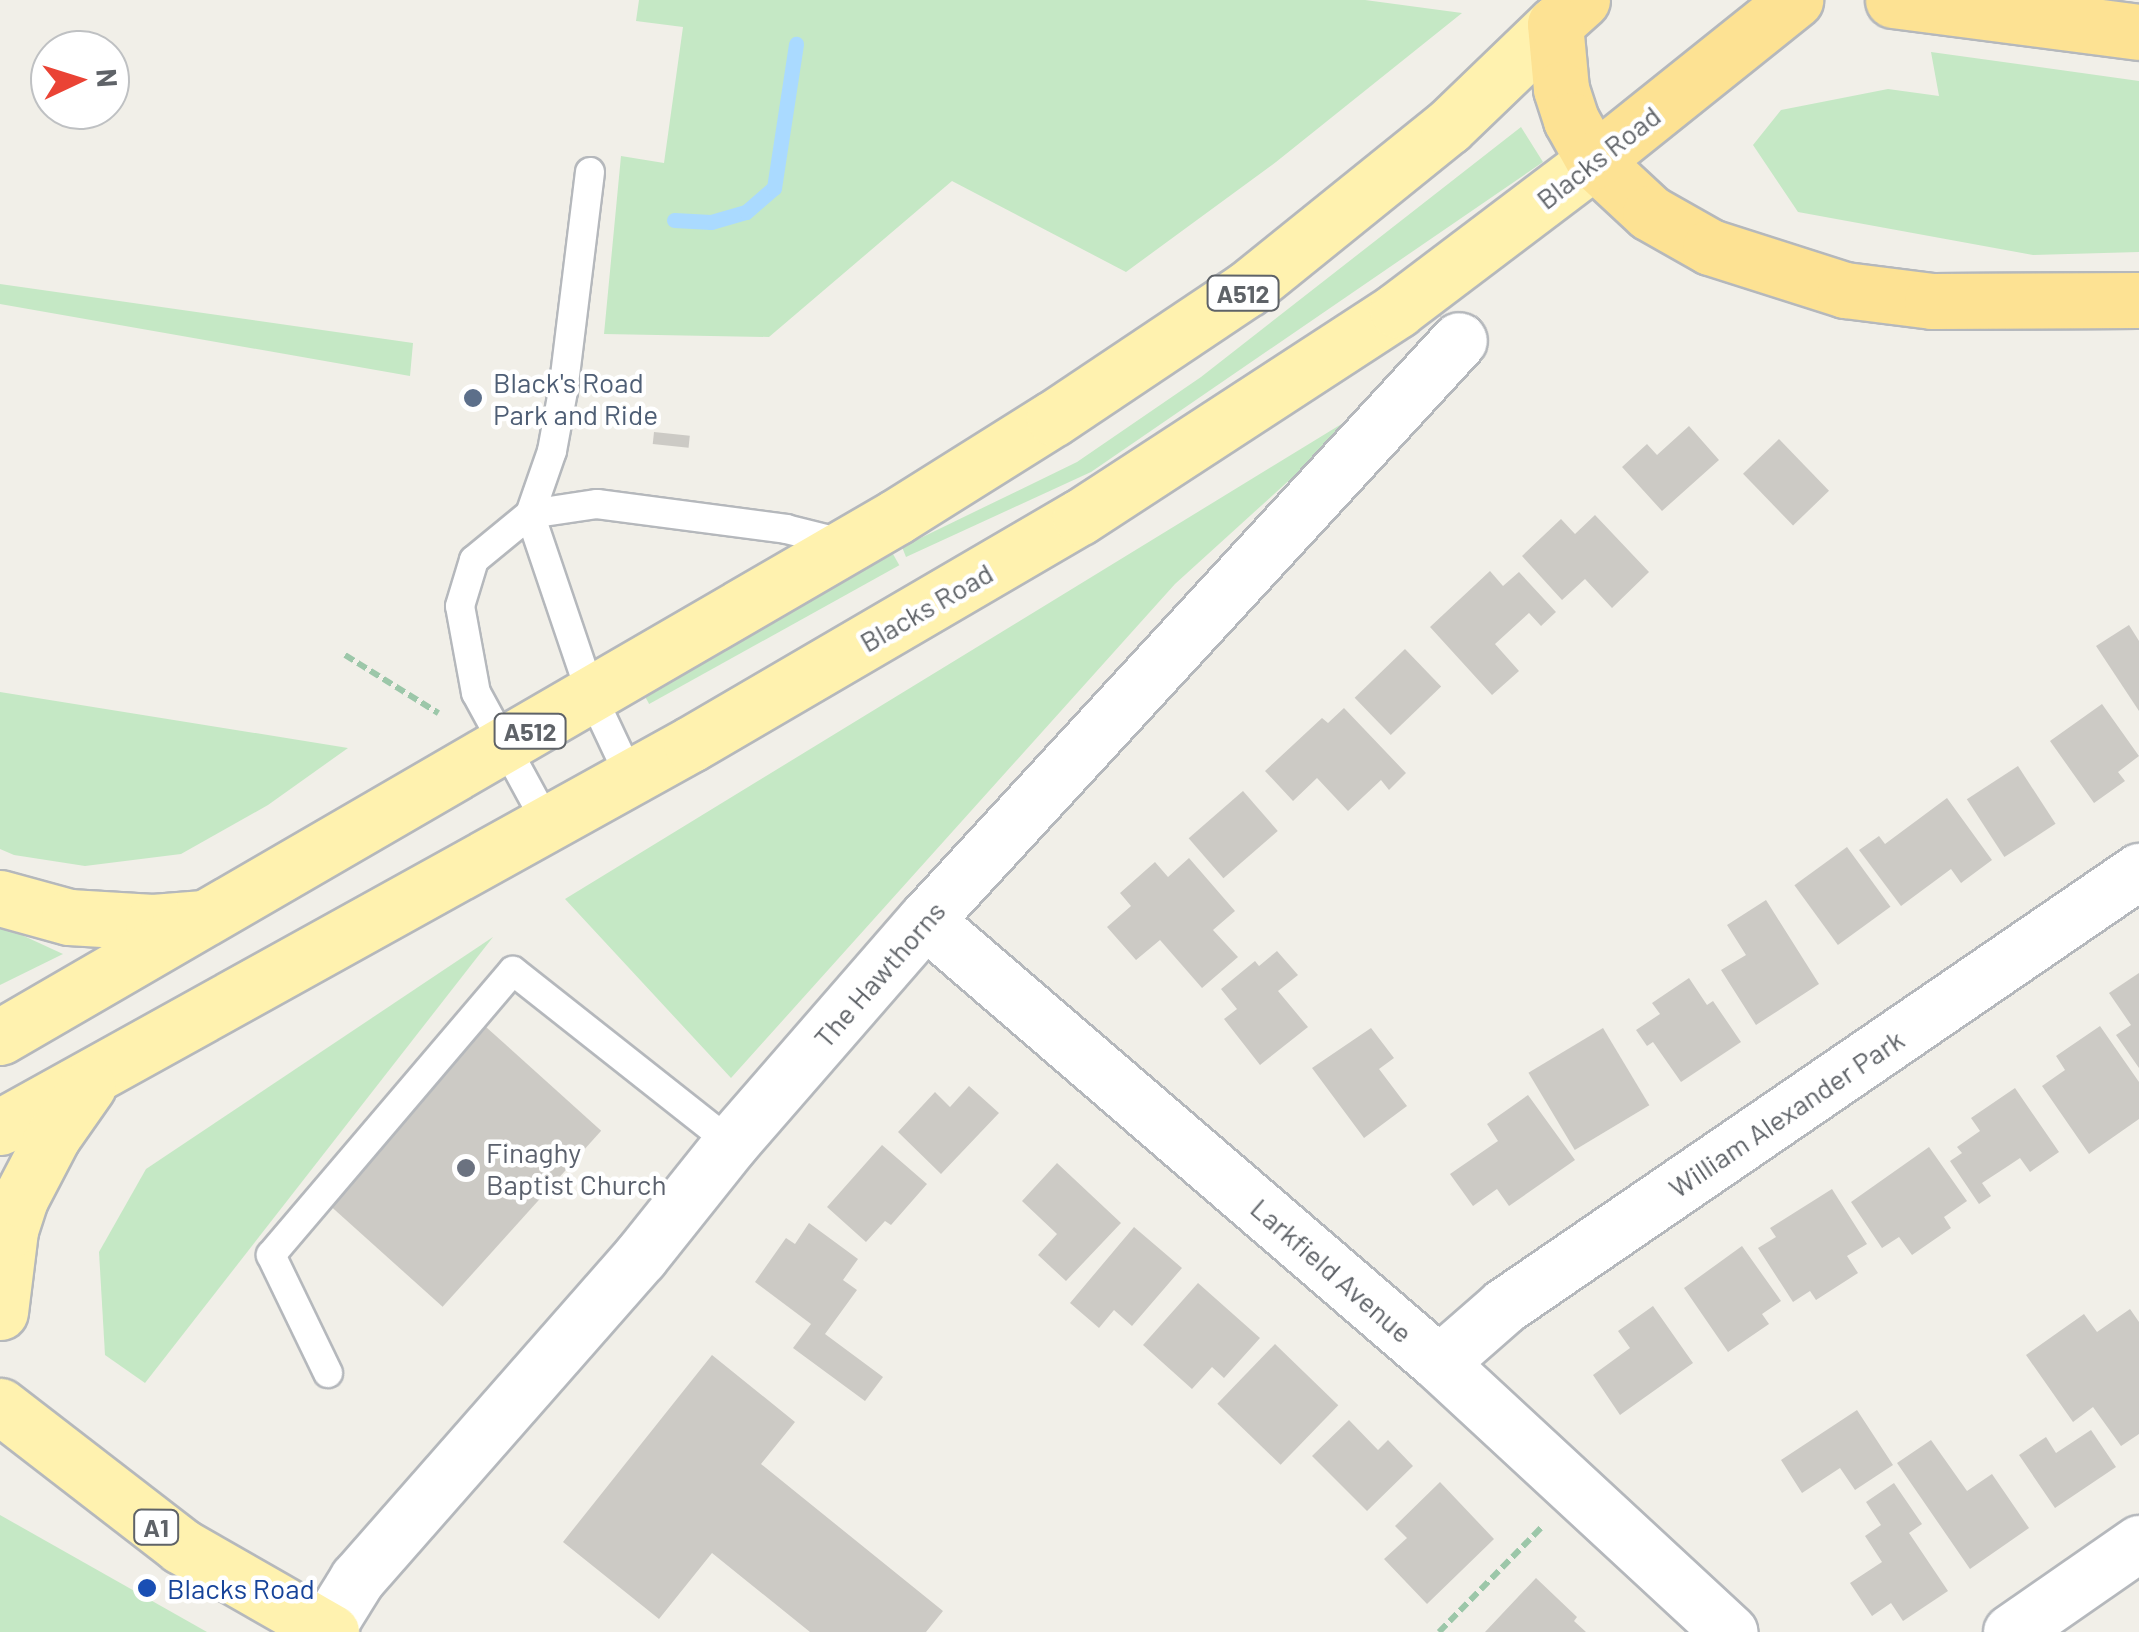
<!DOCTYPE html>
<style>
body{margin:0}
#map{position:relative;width:2139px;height:1632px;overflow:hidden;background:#f1efe8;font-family:Barlow,sans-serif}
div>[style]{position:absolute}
.green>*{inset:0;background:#c5e8c5;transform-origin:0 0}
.stream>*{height:15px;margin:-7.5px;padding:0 7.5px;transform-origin:7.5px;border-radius:7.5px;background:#aadaff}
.building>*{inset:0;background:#cccac5;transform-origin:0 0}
.path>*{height:6px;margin-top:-3px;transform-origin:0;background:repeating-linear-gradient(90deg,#9cc7a9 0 10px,transparent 0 15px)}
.roads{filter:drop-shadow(2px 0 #b5b8bc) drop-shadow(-2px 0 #b5b8bc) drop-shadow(0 2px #b5b8bc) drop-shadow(0 -2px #b5b8bc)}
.lane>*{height:28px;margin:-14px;padding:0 14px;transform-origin:14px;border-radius:14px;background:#fff}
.street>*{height:55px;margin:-27.5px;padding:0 27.5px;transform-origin:27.5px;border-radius:27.5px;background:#fff}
.primary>*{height:55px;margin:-27.5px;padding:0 27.5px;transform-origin:27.5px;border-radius:27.5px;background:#fff2af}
.highway>*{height:55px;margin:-27.5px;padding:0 27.5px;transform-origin:27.5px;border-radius:27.5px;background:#fde293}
.dots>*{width:28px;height:28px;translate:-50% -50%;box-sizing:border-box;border:5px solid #fff;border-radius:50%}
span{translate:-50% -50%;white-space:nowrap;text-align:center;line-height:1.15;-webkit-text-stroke:9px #fff;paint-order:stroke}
.shield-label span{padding:2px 8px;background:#fff;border:2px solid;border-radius:8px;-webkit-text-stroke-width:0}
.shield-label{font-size:25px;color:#5f6368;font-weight:700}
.street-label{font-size:28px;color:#5f6368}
.service-label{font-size:28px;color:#4e5e75}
.left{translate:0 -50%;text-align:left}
.worship-label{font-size:28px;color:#5b616d}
.transit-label{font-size:28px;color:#164399}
.north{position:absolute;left:30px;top:30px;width:100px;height:100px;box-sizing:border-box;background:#fff;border:2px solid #bfc1c3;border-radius:50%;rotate:86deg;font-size:28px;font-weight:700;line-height:40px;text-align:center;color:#5f6368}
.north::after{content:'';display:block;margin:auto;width:35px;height:45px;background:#ea4335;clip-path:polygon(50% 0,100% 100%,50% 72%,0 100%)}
</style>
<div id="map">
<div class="green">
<i style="clip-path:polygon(639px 0,1365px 0,1462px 13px,1276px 162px,1126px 272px,952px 181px,769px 337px,604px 334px,621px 156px,664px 163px,683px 27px,636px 21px)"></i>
<i style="clip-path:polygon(1931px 52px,2139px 81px,2139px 252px,2033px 255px,1798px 212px,1753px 145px,1781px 110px,1888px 89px,1939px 96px)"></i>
<i style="clip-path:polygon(1521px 127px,1543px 162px,1091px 472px,906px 557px,902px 547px,1077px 462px,1201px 377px)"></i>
<i style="clip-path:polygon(0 284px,413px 343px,410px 376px,0 304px)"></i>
<i style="clip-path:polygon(1371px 406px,1175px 584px,731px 1078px,565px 899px)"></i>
<i style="left:893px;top:554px;width:13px;height:286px;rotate:61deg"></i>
<i style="clip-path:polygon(0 692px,348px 748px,268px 805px,181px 854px,85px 866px,14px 855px,0 849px)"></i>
<i style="clip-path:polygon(0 925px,63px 954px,0 985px)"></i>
<i style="clip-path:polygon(493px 937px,145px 1383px,105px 1355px,99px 1252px,146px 1169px)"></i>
<i style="clip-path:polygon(0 1515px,207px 1632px,0 1632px)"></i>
</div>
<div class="stream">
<i style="left:674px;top:220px;width:37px;rotate:3deg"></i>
<i style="left:711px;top:222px;width:36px;rotate:-16deg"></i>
<i style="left:746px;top:212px;width:37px;rotate:-41deg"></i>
<i style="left:774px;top:188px;width:146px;rotate:-81.3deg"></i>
</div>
<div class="building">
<i style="clip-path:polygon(1689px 426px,1719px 460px,1662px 511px,1622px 467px,1647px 444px,1657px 455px)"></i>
<i style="left:654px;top:432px;width:36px;height:12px;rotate:6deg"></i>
<i style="left:1779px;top:439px;width:72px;height:50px;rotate:46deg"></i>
<i style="clip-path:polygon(1595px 515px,1649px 572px,1612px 608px,1585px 579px,1562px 600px,1522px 556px,1561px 519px,1575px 534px)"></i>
<i style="clip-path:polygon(1490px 571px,1503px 586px,1519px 572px,1556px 612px,1541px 626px,1529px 613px,1495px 644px,1519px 671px,1492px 695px,1430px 627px)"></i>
<i style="clip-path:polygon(2129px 625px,2139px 641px,2139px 711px,2096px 646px)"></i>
<i style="left:1405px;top:649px;width:52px;height:70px;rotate:46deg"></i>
<i style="clip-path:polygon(2102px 704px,2139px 756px,2118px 772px,2125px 781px,2094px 803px,2050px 741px)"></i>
<i style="clip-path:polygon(1344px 708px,1406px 773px,1389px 790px,1381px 780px,1348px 811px,1317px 778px,1293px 801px,1265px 771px,1322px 718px,1328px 723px)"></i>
<i style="left:2018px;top:766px;width:69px;height:61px;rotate:57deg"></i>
<i style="left:1243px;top:791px;width:53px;height:72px;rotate:49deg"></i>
<i style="clip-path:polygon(1947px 798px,1992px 860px,1961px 883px,1951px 869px,1901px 906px,1859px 850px,1879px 836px,1885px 844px)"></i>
<i style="left:1847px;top:847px;width:74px;height:65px;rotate:54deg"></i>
<i style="clip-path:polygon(1189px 858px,1235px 911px,1213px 930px,1238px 957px,1202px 988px,1160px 940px,1136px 960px,1107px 927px,1131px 906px,1120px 893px,1155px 862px,1168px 877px)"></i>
<i style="clip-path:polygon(1766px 900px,1819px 984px,1756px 1025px,1721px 970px,1746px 955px,1727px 925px)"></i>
<i style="clip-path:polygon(1277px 951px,1298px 975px,1278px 991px,1308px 1027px,1260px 1065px,1224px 1019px,1237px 1009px,1221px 989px,1255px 961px,1259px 966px)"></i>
<i style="clip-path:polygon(2139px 973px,2139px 1068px,2116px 1035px,2131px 1025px,2109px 993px)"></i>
<i style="clip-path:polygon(1689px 978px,1707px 1005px,1713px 1001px,1741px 1042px,1681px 1082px,1653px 1042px,1647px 1046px,1636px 1030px,1660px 1014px,1652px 1003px)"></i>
<i style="clip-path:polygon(2100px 1026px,2139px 1082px,2139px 1119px,2089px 1154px,2042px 1086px,2065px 1070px,2056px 1056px)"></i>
<i style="left:486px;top:1027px;width:155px;height:237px;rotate:42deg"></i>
<i style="clip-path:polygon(1371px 1028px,1394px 1058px,1379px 1069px,1407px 1106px,1364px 1138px,1312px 1068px)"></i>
<i style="left:1603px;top:1028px;width:90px;height:87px;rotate:59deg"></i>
<i style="clip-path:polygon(969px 1086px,999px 1113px,941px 1174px,898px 1132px,935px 1092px,950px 1107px)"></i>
<i style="clip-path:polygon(2015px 1088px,2059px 1152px,2030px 1172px,2020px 1158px,2005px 1168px,1982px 1183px,1991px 1196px,1979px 1204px,1950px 1161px,1962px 1153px,1957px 1147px,1980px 1131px,1971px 1118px)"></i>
<i style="clip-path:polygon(1528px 1095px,1575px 1160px,1509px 1206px,1497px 1189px,1473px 1206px,1450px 1174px,1498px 1141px,1487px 1124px)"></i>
<i style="clip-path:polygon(882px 1145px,927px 1184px,891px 1225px,885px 1221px,866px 1242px,827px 1207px)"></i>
<i style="clip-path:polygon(1929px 1147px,1967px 1201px,1944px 1217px,1951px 1228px,1912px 1255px,1899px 1237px,1882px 1248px,1851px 1202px)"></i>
<i style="clip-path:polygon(1057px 1163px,1121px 1223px,1066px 1281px,1038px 1255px,1057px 1234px,1022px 1201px)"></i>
<i style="clip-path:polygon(1832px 1189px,1867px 1244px,1847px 1256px,1858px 1273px,1816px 1300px,1810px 1291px,1793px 1302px,1758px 1248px,1776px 1237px,1770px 1228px)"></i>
<i style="clip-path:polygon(809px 1223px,858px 1259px,843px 1280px,857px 1290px,825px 1334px,883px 1377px,865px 1401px,793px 1348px,811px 1324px,755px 1282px,786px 1238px,795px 1244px)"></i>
<i style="clip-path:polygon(1134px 1227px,1182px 1268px,1132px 1326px,1114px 1310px,1099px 1328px,1070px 1303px)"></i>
<i style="clip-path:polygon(1742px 1246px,1781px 1301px,1762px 1314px,1769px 1324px,1728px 1352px,1684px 1288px)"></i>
<i style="clip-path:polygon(1198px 1283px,1260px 1338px,1224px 1378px,1212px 1367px,1192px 1389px,1143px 1345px)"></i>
<i style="clip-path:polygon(1653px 1306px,1693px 1363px,1620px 1415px,1593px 1375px,1630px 1348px,1618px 1331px)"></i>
<i style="clip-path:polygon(2130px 1309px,2139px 1322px,2139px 1434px,2121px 1446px,2093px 1407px,2073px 1422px,2026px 1355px,2084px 1314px,2097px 1332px)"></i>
<i style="left:1275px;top:1344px;width:88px;height:83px;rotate:44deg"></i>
<i style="clip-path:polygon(712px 1355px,795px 1422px,761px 1464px,943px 1611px,926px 1632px,810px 1632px,712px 1553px,659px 1619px,563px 1542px)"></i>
<i style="clip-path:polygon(1857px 1410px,1893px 1465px,1855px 1490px,1840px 1468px,1802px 1493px,1781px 1460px)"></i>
<i style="clip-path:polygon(1349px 1420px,1378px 1450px,1388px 1440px,1413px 1466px,1367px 1511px,1312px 1456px)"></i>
<i style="clip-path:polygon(2091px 1430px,2116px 1467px,2055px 1508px,2019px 1455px,2046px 1437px,2056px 1453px)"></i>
<i style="clip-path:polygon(1931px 1440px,1967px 1491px,1992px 1474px,2029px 1528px,1970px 1569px,1897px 1463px)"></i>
<i style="clip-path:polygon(1440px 1482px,1494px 1539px,1427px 1604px,1384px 1559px,1407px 1538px,1395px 1526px)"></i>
<i style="clip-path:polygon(1894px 1483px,1922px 1524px,1909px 1533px,1948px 1591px,1903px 1621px,1891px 1603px,1872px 1616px,1850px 1583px,1882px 1562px,1865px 1536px,1881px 1525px,1866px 1502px)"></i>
<i style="clip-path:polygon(1536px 1578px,1577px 1617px,1574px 1621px,1586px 1632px,1485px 1632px)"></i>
</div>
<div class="path">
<i style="left:345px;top:655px;width:110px;rotate:31.9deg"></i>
<i style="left:1439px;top:1632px;width:146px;rotate:-45.6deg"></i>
</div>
<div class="roads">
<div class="lane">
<i style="left:590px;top:172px;width:221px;rotate:97deg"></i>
<i style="left:563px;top:391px;width:61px;rotate:100.4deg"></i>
<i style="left:552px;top:451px;width:67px;rotate:109.2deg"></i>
<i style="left:530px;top:514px;width:190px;rotate:71.3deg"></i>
<i style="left:591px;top:694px;width:92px;rotate:64.8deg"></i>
<i style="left:547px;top:823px;width:148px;rotate:-118.6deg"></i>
<i style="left:476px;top:693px;width:88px;rotate:-100.4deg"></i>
<i style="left:460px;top:606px;width:48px;rotate:-73.1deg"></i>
<i style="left:474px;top:560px;width:72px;rotate:-39.4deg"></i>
<i style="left:530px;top:514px;width:68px;rotate:-8.5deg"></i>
<i style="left:597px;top:504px;width:191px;rotate:7.5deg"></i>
<i style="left:786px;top:529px;width:62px;rotate:14deg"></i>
<i style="left:328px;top:1373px;width:131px;rotate:-115.8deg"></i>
<i style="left:271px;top:1255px;width:373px;rotate:-49.6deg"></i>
<i style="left:513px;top:971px;width:278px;rotate:38.3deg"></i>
</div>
<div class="street">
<i style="left:925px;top:920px;width:679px;rotate:40.76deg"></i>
<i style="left:1439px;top:1363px;width:396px;rotate:42.8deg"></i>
<i style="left:1439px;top:1363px;width:86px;rotate:-41.2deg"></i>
<i style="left:1504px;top:1306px;width:770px;rotate:-34.41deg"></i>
<i style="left:326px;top:1629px;width:59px;rotate:-58.2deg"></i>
<i style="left:357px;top:1579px;width:429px;rotate:-48.7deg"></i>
<i style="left:640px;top:1257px;width:146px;rotate:-51.4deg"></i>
<i style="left:731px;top:1143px;width:296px;rotate:-49deg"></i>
<i style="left:925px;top:920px;width:788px;rotate:-47.36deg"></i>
<i style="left:2011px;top:1632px;width:156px;rotate:-34.8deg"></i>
</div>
<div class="primary">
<i style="left:0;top:898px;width:72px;rotate:15.4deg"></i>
<i style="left:69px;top:917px;width:84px;rotate:3.4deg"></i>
<i style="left:153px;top:922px;width:51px;rotate:-4.5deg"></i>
<i style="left:0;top:1037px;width:1036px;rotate:-30.13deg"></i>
<i style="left:896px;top:517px;width:186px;rotate:-32.1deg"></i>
<i style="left:1054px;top:418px;width:232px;rotate:-33.8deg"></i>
<i style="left:1247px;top:289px;width:258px;rotate:-38.9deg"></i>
<i style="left:1448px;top:127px;width:149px;rotate:-43.9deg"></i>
<i style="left:0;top:1127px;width:790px;rotate:-29deg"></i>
<i style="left:691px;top:744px;width:450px;rotate:-30.3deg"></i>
<i style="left:1080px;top:517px;width:379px;rotate:-33.1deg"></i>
<i style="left:1397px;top:310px;width:247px;rotate:-37.1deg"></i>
<i style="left:0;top:1312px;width:83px;rotate:-83deg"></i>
<i style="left:10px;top:1230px;width:33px;rotate:-72deg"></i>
<i style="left:20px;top:1199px;width:71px;rotate:-62.4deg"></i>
<i style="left:53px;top:1136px;width:61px;rotate:-55deg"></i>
<i style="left:0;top:1406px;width:229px;rotate:37.7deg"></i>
<i style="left:181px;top:1546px;width:173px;rotate:29.8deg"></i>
</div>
<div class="highway">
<i style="left:1582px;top:0;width:36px;rotate:138deg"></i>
<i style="left:1555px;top:24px;width:65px;rotate:84.7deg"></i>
<i style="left:1561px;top:89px;width:33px;rotate:72deg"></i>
<i style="left:1571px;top:120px;width:47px;rotate:60.7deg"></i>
<i style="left:1594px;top:161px;width:76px;rotate:42.9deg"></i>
<i style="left:1650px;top:213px;width:69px;rotate:29.5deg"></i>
<i style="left:1710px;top:247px;width:142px;rotate:17.7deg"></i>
<i style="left:1845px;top:290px;width:88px;rotate:7.2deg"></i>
<i style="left:1932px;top:301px;width:207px;rotate:-0.3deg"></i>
<i style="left:1893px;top:0;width:248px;rotate:7.4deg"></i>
<i style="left:1594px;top:161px;width:258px;rotate:-38.7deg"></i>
</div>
</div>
<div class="dots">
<i style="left:473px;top:398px;background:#5c6f8a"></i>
<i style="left:466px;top:1168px;background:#6b7280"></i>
<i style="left:147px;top:1588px;background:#1a4fb4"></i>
</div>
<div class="shield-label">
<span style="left:1243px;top:293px">A512</span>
<span style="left:530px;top:731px">A512</span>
<span style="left:156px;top:1527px">A1</span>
</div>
<div class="street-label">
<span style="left:1598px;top:157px;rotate:-38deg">Blacks Road</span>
<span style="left:926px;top:607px;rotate:-30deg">Blacks Road</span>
<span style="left:879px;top:974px;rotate:-49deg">The Hawthorns</span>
<span style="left:1786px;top:1113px;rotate:-34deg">William Alexander Park</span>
<span style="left:1332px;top:1270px;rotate:41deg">Larkfield Avenue</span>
</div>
<div class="service-label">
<span class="left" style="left:493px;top:398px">Black's Road<br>Park and Ride</span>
</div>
<div class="worship-label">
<span class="left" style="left:486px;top:1168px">Finaghy<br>Baptist Church</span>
</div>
<div class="transit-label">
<span class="left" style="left:167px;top:1588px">Blacks Road</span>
</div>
<div class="north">N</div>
</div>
